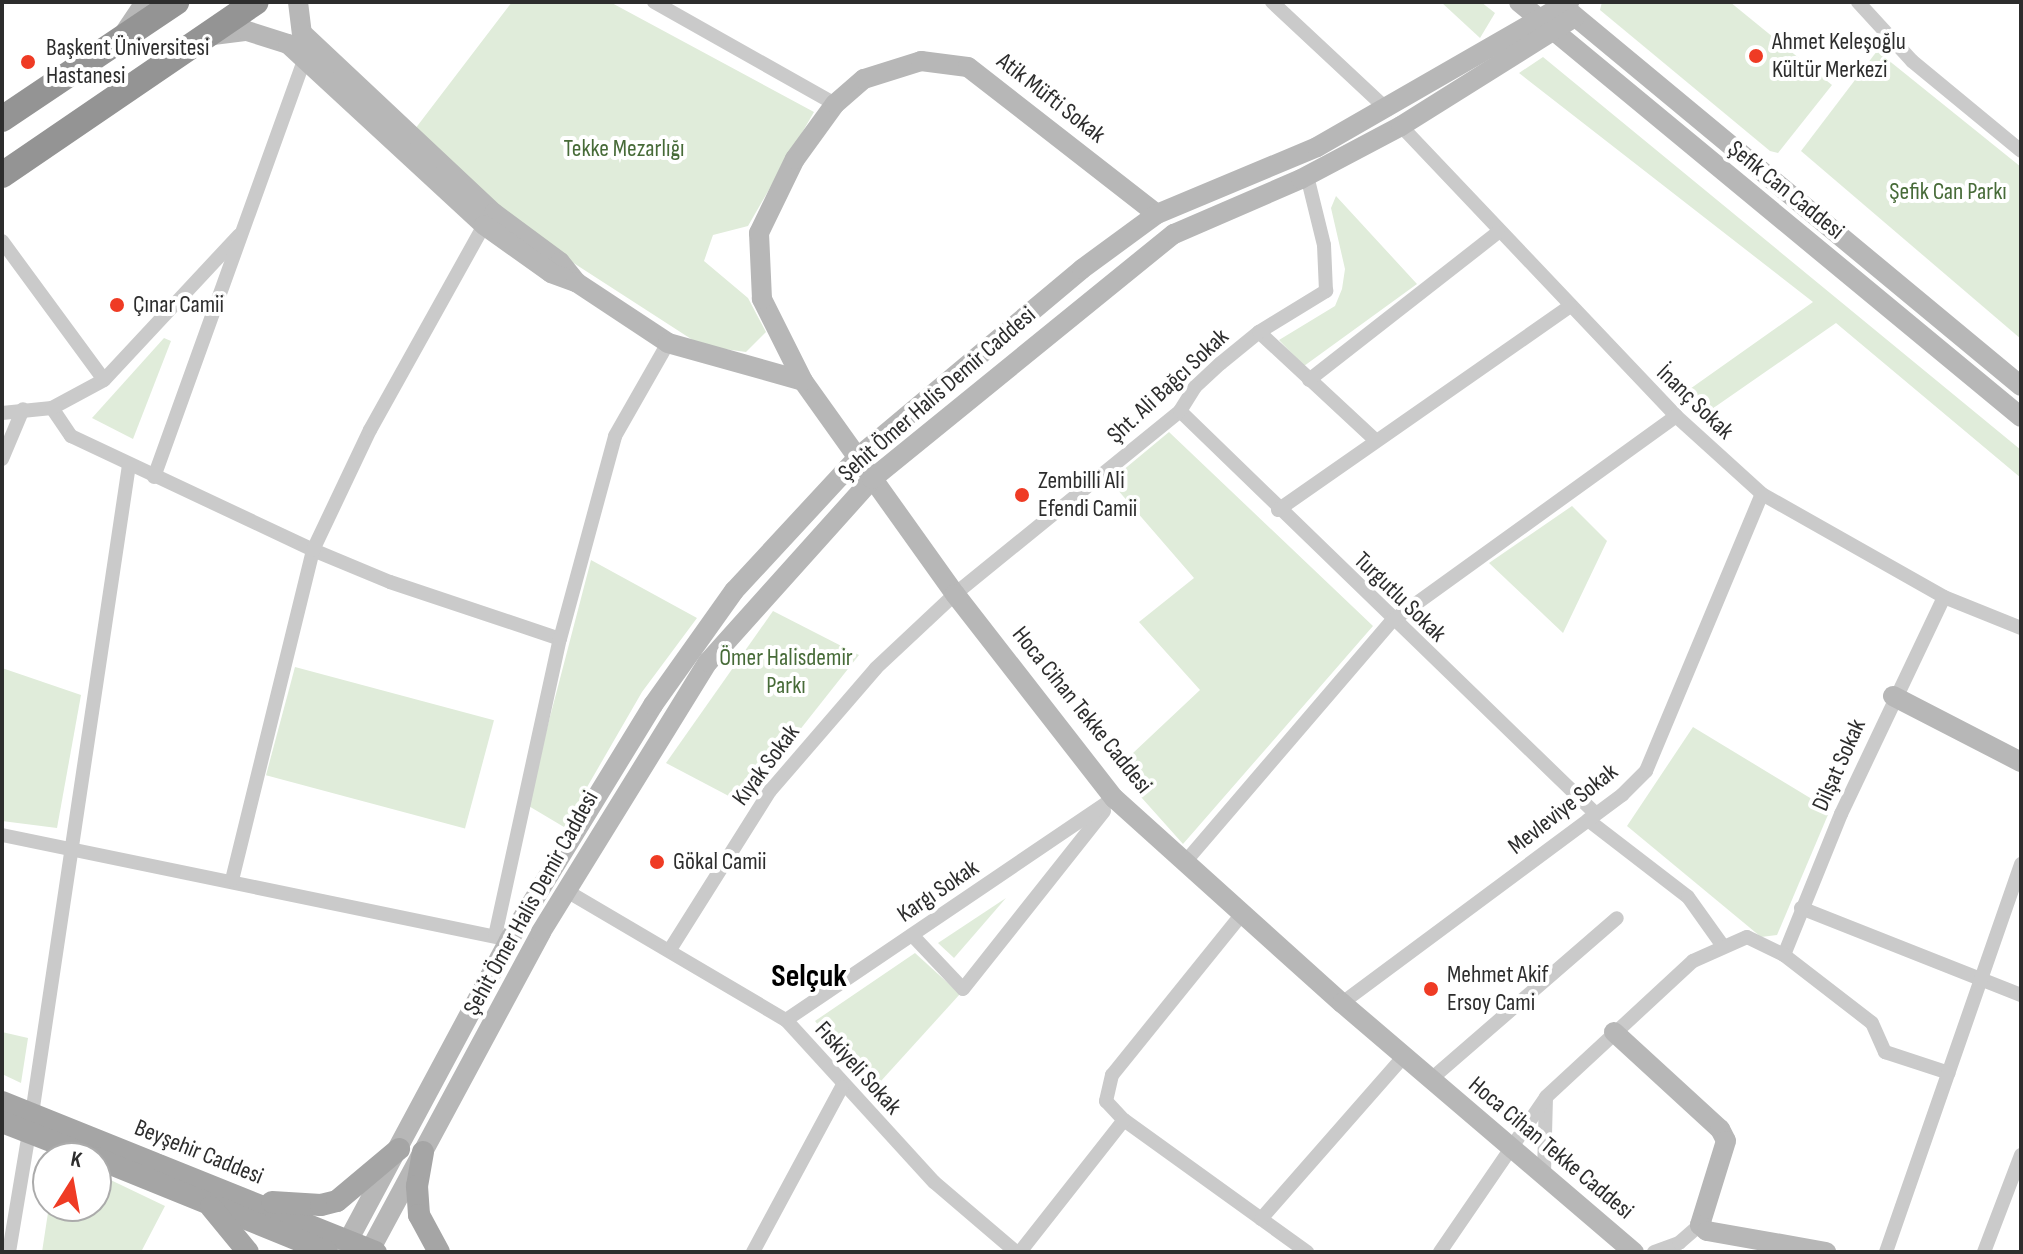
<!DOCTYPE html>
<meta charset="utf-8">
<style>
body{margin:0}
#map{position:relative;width:2023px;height:1254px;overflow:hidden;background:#fff;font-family:"Sofia Sans Condensed",sans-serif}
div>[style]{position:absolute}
.green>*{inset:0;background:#e0ecda;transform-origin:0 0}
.street>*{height:14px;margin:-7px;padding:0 7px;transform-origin:7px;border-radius:7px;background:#cacaca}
.secondary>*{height:20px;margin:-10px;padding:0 10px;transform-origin:10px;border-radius:10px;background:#b7b7b7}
.primary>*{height:22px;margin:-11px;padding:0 11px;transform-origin:11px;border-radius:11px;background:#a5a5a5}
.highway>*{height:26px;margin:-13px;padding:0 13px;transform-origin:13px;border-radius:13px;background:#949494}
.dots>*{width:22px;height:22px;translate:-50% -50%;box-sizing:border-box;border:4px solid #fff;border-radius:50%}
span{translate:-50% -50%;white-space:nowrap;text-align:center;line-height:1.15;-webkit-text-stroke:8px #fff;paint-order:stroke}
.poi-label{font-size:24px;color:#2d2d2d}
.left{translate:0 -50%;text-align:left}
.street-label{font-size:24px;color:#2d2d2d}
.park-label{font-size:24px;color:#476b38}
.district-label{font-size:32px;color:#000;font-weight:700}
.frame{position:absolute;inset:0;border:4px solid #2d2d2d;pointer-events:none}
.north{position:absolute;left:32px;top:1142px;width:80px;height:80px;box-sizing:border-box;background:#fff;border:2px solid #ababab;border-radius:50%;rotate:11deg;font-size:22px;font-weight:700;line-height:32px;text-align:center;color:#2d2d2d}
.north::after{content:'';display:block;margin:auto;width:28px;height:36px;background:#ef3b24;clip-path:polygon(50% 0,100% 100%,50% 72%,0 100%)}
</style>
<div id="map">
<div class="green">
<i style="clip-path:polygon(512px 2px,610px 2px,814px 112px,748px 226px,713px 235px,704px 261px,748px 298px,766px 332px,746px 352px,702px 346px,524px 231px,415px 129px)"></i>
<i style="clip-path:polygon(1441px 2px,1481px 2px,1495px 13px,1480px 38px)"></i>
<i style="clip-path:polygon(1602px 2px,1730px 2px,1832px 85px,1778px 153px,1770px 151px,1600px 10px)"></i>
<i style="clip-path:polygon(1877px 51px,2021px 167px,2021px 339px,1801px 151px)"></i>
<i style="clip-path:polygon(1543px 57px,2021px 450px,2021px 478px,1836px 323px,1699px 418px,1680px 396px,1813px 302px,1519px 73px)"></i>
<i style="clip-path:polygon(1336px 196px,1417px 284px,1304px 366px,1279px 340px,1335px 306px,1342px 289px,1345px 269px,1331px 208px)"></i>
<i style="clip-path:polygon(164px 338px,171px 341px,133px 439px,92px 418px)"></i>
<i style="clip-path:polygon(1169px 432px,1373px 626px,1183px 844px,1116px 769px,1200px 690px,1139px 622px,1194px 578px,1110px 481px)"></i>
<i style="clip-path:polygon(1572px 506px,1607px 541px,1563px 633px,1489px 563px)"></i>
<i style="clip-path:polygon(591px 560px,697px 618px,642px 692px,564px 827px,527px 805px)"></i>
<i style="clip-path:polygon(773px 611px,859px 655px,742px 803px,666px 763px)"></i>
<i style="left:295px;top:667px;width:206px;height:112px;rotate:15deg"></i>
<i style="clip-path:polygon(2px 668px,81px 695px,57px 828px,2px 821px)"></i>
<i style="clip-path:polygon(1693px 727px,1830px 810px,1777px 935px,1761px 937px,1627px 826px)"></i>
<i style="clip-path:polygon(1006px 898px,954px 958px,938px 943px)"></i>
<i style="clip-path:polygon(915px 953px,960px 994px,871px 1092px,815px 1021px)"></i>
<i style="clip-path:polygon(2px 1032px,28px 1038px,21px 1083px,2px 1074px)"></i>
<i style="clip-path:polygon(96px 1173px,165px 1206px,141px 1252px,42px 1252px,49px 1206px,96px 1206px)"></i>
</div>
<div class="street">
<i style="left:654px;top:2px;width:208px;rotate:29.4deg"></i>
<i style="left:1272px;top:2px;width:158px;rotate:43deg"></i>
<i style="left:1858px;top:2px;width:80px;rotate:47.5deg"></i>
<i style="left:1912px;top:61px;width:141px;rotate:39.5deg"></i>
<i style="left:1401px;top:126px;width:400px;rotate:46.5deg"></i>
<i style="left:1676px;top:416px;width:116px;rotate:42.2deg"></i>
<i style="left:1762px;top:494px;width:209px;rotate:29.5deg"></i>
<i style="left:1944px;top:597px;width:83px;rotate:21.9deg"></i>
<i style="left:2px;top:241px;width:172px;rotate:53.7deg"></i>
<i style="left:1259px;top:332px;width:157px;rotate:42.9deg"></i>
<i style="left:1309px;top:380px;width:239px;rotate:-38deg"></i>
<i style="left:52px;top:408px;width:34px;rotate:56deg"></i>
<i style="left:71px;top:436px;width:268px;rotate:25.2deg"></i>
<i style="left:313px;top:550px;width:83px;rotate:22.6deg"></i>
<i style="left:390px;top:582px;width:179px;rotate:18.5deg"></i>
<i style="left:1180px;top:411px;width:576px;rotate:44.09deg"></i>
<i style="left:2px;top:413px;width:50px;rotate:-5.7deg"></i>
<i style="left:52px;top:408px;width:59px;rotate:-28.3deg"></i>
<i style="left:104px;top:380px;width:198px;rotate:-47deg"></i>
<i style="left:2px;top:459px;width:54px;rotate:-67.2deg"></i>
<i style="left:154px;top:477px;width:445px;rotate:-70.2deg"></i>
<i style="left:1278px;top:510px;width:356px;rotate:-34.9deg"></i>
<i style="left:1588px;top:820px;width:126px;rotate:37.6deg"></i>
<i style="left:1688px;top:897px;width:60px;rotate:54.5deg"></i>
<i style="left:2px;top:835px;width:510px;rotate:11.66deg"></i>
<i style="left:1186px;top:861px;width:316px;rotate:-49.4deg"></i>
<i style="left:1392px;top:621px;width:350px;rotate:-35.8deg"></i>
<i style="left:232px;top:880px;width:340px;rotate:-76.2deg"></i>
<i style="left:313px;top:550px;width:133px;rotate:-64.6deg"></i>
<i style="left:370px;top:430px;width:235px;rotate:-60.9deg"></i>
<i style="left:565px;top:890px;width:256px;rotate:30.5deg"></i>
<i style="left:786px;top:1020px;width:219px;rotate:47.6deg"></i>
<i style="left:934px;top:1182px;width:108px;rotate:40.5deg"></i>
<i style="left:1801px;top:908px;width:237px;rotate:21.6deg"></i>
<i style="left:1242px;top:914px;width:207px;rotate:128.9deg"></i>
<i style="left:1112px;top:1075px;width:27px;rotate:103deg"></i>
<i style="left:1106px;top:1101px;width:26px;rotate:47deg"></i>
<i style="left:1124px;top:1120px;width:226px;rotate:35.8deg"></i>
<i style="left:912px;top:935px;width:74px;rotate:46.6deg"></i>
<i style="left:963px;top:989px;width:227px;rotate:-51.6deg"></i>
<i style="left:495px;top:936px;width:304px;rotate:-77.7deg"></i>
<i style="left:560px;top:639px;width:210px;rotate:-74.8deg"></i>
<i style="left:615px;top:436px;width:107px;rotate:-60.3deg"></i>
<i style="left:671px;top:948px;width:186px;rotate:-57.8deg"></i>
<i style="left:770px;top:791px;width:162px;rotate:-49.2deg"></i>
<i style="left:876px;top:668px;width:108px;rotate:-43.1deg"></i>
<i style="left:955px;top:594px;width:290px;rotate:-39.1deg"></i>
<i style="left:1180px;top:411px;width:28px;rotate:-58deg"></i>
<i style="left:1195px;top:387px;width:35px;rotate:-43deg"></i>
<i style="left:1221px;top:363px;width:49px;rotate:-39.2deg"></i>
<i style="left:1259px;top:332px;width:79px;rotate:-31.5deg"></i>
<i style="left:1326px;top:291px;width:46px;rotate:-92.5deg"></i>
<i style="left:1324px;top:245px;width:71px;rotate:-103.8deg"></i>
<i style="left:1784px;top:955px;width:152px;rotate:-68deg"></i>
<i style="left:1841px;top:814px;width:240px;rotate:-64.6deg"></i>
<i style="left:1342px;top:1003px;width:349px;rotate:-36.6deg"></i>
<i style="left:1622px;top:795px;width:34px;rotate:-45deg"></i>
<i style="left:1646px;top:771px;width:300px;rotate:-67.3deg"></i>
<i style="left:786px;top:1020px;width:396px;rotate:-34.1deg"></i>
<i style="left:1430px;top:1080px;width:247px;rotate:-40.9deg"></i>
<i style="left:32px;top:1114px;width:656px;rotate:-81.5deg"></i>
<i style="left:1544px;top:1173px;width:75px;rotate:-88.5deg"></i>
<i style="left:1261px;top:1219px;width:217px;rotate:-48.7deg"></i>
<i style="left:9px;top:1252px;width:121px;rotate:-80.5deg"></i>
<i style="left:753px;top:1252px;width:187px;rotate:-61.7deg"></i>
<i style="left:1020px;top:1252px;width:168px;rotate:-51.8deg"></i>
<i style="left:1440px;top:1252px;width:188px;rotate:-55.6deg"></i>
<i style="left:1546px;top:1097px;width:200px;rotate:-42.8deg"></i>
<i style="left:1693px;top:961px;width:59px;rotate:-24deg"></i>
<i style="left:1747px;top:937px;width:41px;rotate:25.9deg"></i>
<i style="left:1784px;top:955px;width:111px;rotate:37.7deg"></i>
<i style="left:1872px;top:1023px;width:32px;rotate:66deg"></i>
<i style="left:1885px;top:1052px;width:67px;rotate:18.2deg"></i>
<i style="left:1654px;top:1252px;width:27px;rotate:-20deg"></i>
<i style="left:1679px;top:1243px;width:28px;rotate:-41deg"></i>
<i style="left:1886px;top:1252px;width:411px;rotate:-70.8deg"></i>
<i style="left:1984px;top:1252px;width:104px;rotate:-69.1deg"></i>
</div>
<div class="secondary">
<i style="left:298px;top:2px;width:31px;rotate:83deg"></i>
<i style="left:302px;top:33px;width:263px;rotate:43.2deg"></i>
<i style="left:494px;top:213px;width:82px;rotate:36.6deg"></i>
<i style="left:560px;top:262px;width:26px;rotate:51deg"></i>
<i style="left:1519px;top:2px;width:651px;rotate:39.58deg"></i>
<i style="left:1565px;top:8px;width:592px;rotate:39.66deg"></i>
<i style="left:125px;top:32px;width:36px;rotate:-56deg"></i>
<i style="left:213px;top:35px;width:34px;rotate:-7deg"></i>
<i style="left:247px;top:31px;width:43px;rotate:17.6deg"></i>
<i style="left:288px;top:44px;width:267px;rotate:42.7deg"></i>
<i style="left:484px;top:225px;width:82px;rotate:35.6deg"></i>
<i style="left:551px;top:273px;width:27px;rotate:20deg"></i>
<i style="left:576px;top:282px;width:110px;rotate:33.5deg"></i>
<i style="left:668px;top:343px;width:140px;rotate:15.7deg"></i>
<i style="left:803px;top:381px;width:262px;rotate:54.5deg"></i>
<i style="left:955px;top:594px;width:259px;rotate:52.1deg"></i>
<i style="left:1114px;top:798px;width:307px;rotate:42deg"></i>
<i style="left:1342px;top:1003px;width:384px;rotate:40.5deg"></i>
<i style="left:803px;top:381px;width:92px;rotate:-116.6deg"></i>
<i style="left:762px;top:299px;width:66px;rotate:-92.6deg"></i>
<i style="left:759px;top:233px;width:82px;rotate:-64.1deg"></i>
<i style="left:795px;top:159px;width:68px;rotate:-54deg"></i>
<i style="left:835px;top:104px;width:38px;rotate:-41deg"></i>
<i style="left:864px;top:79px;width:60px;rotate:-17.5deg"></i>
<i style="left:921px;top:61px;width:47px;rotate:7.3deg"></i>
<i style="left:968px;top:67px;width:239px;rotate:37.9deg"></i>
<i style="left:1893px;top:696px;width:144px;rotate:27.3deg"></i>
<i style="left:1614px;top:1032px;width:144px;rotate:42.5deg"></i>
<i style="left:1720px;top:1129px;width:13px;rotate:63deg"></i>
<i style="left:1726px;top:1141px;width:88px;rotate:107.2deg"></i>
<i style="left:1700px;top:1225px;width:9px;rotate:41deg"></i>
<i style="left:1707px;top:1231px;width:121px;rotate:10deg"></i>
<i style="left:342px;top:1252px;width:354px;rotate:-61.8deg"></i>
<i style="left:509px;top:940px;width:276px;rotate:-58.5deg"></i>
<i style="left:653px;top:705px;width:140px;rotate:-54.6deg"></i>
<i style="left:734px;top:591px;width:183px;rotate:-47.2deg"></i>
<i style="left:858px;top:457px;width:292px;rotate:-40deg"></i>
<i style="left:1082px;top:269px;width:93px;rotate:-36.3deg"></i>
<i style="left:1157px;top:214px;width:173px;rotate:-22.7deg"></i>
<i style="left:1317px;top:147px;width:291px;rotate:-29.9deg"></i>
<i style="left:369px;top:1252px;width:363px;rotate:-61.7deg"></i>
<i style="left:541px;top:932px;width:317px;rotate:-58.3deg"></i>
<i style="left:708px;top:662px;width:246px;rotate:-48.1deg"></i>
<i style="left:872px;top:479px;width:389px;rotate:-39.1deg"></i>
<i style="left:1174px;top:234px;width:138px;rotate:-23.4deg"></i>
<i style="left:1301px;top:179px;width:113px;rotate:-27.9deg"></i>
<i style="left:1401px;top:126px;width:205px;rotate:-32.1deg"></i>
</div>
<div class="primary">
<i style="left:2px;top:1102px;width:403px;rotate:21.9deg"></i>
<i style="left:2px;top:1122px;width:100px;rotate:21.2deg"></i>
<i style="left:423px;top:1152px;width:35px;rotate:100deg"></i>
<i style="left:417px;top:1186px;width:29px;rotate:86deg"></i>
<i style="left:419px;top:1215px;width:42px;rotate:61.6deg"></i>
<i style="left:96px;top:1158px;width:249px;rotate:22.1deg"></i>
<i style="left:272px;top:1202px;width:49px;rotate:3.5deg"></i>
<i style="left:321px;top:1205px;width:16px;rotate:-14deg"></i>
<i style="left:337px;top:1201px;width:81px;rotate:-40deg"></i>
<i style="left:211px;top:1207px;width:58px;rotate:50.6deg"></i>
</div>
<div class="highway">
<i style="left:2px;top:119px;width:210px;rotate:-33.9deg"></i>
<i style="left:2px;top:175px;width:307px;rotate:-34.3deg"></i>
</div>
<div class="dots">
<i style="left:1756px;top:56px;background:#ef3b24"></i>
<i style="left:28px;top:62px;background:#ef3b24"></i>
<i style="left:117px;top:305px;background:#ef3b24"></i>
<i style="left:1022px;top:495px;background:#ef3b24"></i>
<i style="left:657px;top:862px;background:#ef3b24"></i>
<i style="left:1431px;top:989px;background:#ef3b24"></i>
</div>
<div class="poi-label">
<span class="left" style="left:1772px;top:56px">Ahmet Keleşoğlu<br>Kültür Merkezi</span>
<span class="left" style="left:46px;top:62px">Başkent Üniversitesi<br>Hastanesi</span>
<span class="left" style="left:133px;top:305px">Çınar Camii</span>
<span class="left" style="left:1038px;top:495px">Zembilli Ali<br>Efendi Camii</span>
<span class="left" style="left:673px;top:862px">Gökal Camii</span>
<span class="left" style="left:1447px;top:989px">Mehmet Akif<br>Ersoy Cami</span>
</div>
<div class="street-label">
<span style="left:1051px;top:98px;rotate:38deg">Atik Müfti Sokak</span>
<span style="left:1786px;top:190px;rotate:39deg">Şefik Can Caddesi</span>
<span style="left:1168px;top:386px;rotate:-43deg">Şht. Ali Bağcı Sokak</span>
<span style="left:937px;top:394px;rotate:-41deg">Şehit Ömer Halis Demir Caddesi</span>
<span style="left:1695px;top:402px;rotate:44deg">İnanç Sokak</span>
<span style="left:1400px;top:597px;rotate:44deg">Turgutlu Sokak</span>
<span style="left:1082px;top:710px;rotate:51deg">Hoca Cihan Tekke Caddesi</span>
<span style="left:766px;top:765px;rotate:-53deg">Kıyak Sokak</span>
<span style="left:1839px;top:765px;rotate:-66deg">Dilşat Sokak</span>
<span style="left:1563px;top:809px;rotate:-38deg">Mevleviye Sokak</span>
<span style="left:938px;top:891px;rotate:-34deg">Kargı Sokak</span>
<span style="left:531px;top:903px;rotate:-61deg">Şehit Ömer Halis Demir Caddesi</span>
<span style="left:858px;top:1068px;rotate:48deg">Fıskiyeli Sokak</span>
<span style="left:1551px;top:1148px;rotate:40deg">Hoca Cihan Tekke Caddesi</span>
<span style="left:199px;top:1152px;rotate:22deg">Beyşehir Caddesi</span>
</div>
<div class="park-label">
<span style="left:624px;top:149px">Tekke Mezarlığı</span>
<span style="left:1948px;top:192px">Şefik Can Parkı</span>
<span style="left:786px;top:672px">Ömer Halisdemir<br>Parkı</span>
</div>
<div class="district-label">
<span style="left:809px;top:977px">Selçuk</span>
</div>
<div class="frame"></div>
<div class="north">K</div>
</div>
